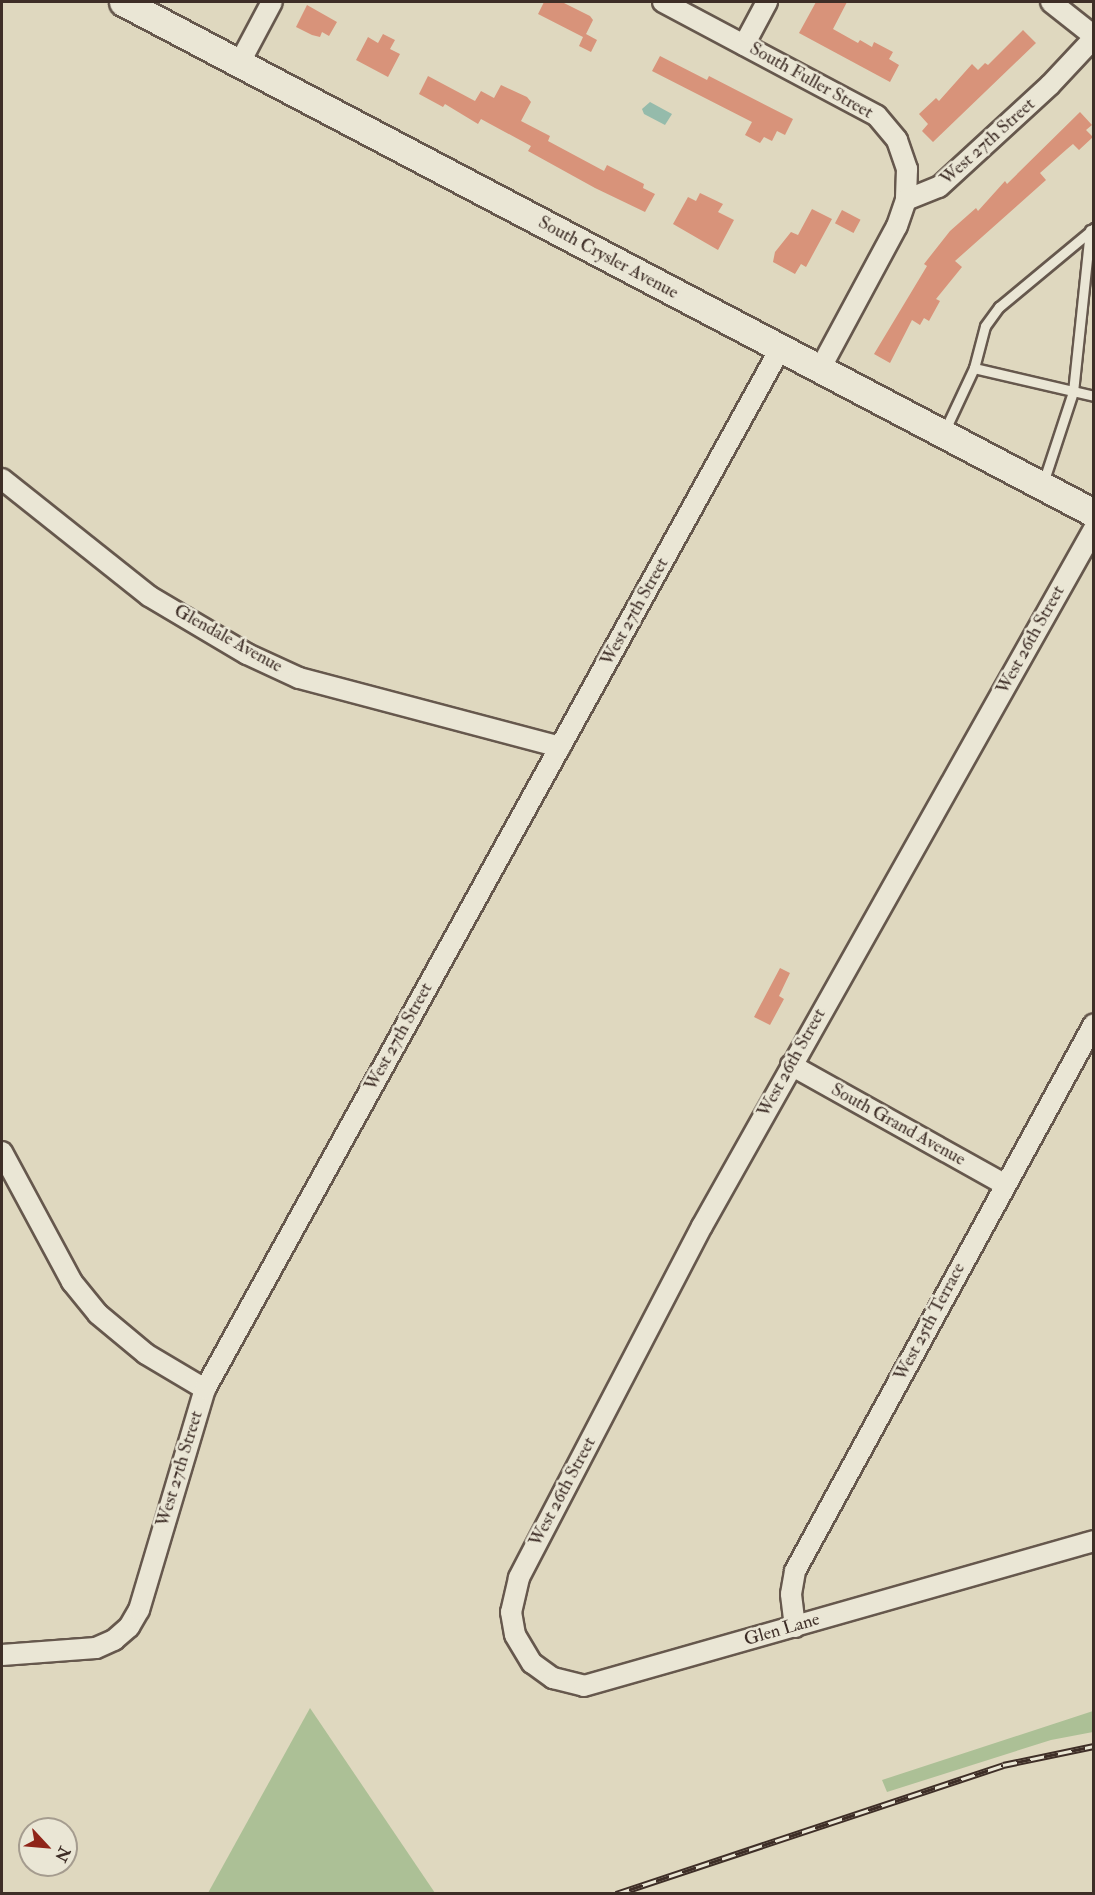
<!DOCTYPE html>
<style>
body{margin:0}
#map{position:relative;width:1095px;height:1895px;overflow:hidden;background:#dfd8bf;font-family:"IM FELL Double Pica",serif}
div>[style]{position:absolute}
.green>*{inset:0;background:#acc096}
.water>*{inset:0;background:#95bbab}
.building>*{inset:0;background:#d8937a;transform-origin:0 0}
.roads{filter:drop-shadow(2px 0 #66584d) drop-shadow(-2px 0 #66584d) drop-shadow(0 2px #66584d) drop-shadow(0 -2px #66584d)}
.service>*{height:9px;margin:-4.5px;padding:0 4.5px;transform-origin:4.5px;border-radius:4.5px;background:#eae6d5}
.minor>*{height:20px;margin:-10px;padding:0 10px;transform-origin:10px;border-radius:10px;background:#eae6d5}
.secondary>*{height:27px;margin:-13.5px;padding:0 13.5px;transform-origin:13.5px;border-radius:13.5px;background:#eae6d5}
.rail>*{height:7px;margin-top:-3.5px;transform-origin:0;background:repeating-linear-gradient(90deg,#eae6d5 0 14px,#3e2e27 0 28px);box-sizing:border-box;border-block:2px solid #3e2e27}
span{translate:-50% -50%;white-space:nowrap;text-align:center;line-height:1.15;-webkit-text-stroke:5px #eae6d5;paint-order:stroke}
.street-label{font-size:18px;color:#3e2e27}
.frame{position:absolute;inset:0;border:3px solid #3e2e27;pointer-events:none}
.north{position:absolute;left:18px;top:1817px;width:60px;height:60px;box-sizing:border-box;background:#eae6d5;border:2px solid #a59c8f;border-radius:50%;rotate:116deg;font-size:16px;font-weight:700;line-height:24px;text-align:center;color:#3e2e27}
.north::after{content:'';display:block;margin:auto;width:21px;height:27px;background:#8f2418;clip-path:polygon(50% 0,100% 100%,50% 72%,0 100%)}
</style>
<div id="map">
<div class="green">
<i style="clip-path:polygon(310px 1708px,435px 1893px,208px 1893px)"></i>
<i style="clip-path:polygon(1093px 1711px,1093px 1732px,1051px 1740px,887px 1792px,882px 1780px)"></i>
</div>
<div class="water">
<i style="clip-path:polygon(650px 102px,672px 114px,665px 125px,644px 114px,642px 109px)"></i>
</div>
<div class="building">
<i style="clip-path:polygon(544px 2px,562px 2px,590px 16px,593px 20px,586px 34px,597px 40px,591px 52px,579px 46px,583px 37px,538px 14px)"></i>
<i style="clip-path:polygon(816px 2px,847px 2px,833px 29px,858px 43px,860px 40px,872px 47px,874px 42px,893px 52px,889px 59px,899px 65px,890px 82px,799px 33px)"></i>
<i style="clip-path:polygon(307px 5px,337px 22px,329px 36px,322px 32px,320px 37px,312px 35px,296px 27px)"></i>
<i style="clip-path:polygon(1023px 30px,1036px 43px,933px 142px,922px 131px,928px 124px,919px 114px,936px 98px,939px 101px,972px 64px,978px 70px,985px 63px,988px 65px)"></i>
<i style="clip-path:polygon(383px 34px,395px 40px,390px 49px,400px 54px,388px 77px,356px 60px,368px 37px,378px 43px)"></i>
<i style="clip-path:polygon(660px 56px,707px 80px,709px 76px,793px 119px,785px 135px,777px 131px,772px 141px,764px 137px,760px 143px,745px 135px,752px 122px,652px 71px)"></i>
<i style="clip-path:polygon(428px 76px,475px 101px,481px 91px,494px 98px,501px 85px,527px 97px,531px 102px,521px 121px,550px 136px,548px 141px,604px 171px,607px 165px,644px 184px,643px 188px,655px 194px,645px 212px,595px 188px,528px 151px,531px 146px,481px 119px,478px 124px,445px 104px,443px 107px,419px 94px)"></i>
<i style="clip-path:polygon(1080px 112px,1092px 125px,1086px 130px,1093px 137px,1079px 150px,1073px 144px,1067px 149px,1040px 173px,1046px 180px,955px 261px,962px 267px,936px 299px,940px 301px,929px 321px,924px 318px,920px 325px,912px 320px,890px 363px,874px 354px,927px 266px,924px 264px,950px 231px,976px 208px,978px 211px,1005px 181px,1007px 184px)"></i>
<i style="clip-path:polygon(700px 193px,723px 204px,718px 212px,734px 220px,718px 250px,673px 224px,688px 197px,696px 201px)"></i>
<i style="clip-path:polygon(812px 209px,832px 219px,806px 267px,801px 264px,795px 274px,773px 262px,775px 252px,791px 232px,798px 235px)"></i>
<i style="left:842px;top:210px;width:21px;height:15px;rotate:28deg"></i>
<i style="clip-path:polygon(780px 968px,790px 973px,779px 996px,784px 999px,770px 1025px,754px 1017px)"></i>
</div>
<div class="roads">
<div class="service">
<i style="left:974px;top:368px;width:123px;rotate:13.1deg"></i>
<i style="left:944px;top:432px;width:71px;rotate:-64.9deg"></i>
<i style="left:974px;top:368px;width:43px;rotate:-75.3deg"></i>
<i style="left:985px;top:326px;width:24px;rotate:-54deg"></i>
<i style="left:999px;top:307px;width:124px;rotate:-39.7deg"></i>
<i style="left:1043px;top:483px;width:96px;rotate:-71.8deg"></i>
<i style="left:1073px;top:392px;width:163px;rotate:-84deg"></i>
</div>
<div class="minor">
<i style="left:663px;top:2px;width:242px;rotate:28deg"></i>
<i style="left:877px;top:116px;width:31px;rotate:50deg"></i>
<i style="left:897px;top:140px;width:31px;rotate:71deg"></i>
<i style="left:907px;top:169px;width:31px;rotate:92deg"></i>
<i style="left:1051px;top:2px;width:55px;rotate:38.3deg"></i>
<i style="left:744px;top:45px;width:49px;rotate:-61.9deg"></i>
<i style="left:239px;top:64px;width:70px;rotate:-62deg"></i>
<i style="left:820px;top:369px;width:162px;rotate:-61.7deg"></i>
<i style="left:897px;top:226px;width:28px;rotate:-71deg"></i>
<i style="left:906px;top:200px;width:35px;rotate:-22deg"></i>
<i style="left:939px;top:187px;width:151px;rotate:-42.6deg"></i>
<i style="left:1050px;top:85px;width:64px;rotate:-46.9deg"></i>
<i style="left:2px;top:479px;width:188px;rotate:38.5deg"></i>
<i style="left:149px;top:596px;width:114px;rotate:30.6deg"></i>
<i style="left:247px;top:654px;width:57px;rotate:24.8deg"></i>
<i style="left:299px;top:678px;width:270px;rotate:14.8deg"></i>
<i style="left:1094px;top:529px;width:800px;rotate:119.35deg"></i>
<i style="left:702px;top:1226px;width:397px;rotate:117.5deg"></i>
<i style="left:519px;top:1578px;width:35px;rotate:103deg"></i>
<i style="left:511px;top:1612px;width:23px;rotate:80deg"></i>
<i style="left:515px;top:1635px;width:33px;rotate:59deg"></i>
<i style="left:532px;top:1663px;width:26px;rotate:36deg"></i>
<i style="left:553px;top:1678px;width:32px;rotate:14deg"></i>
<i style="left:584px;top:1686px;width:530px;rotate:-15.87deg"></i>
<i style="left:791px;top:1065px;width:244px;rotate:29.2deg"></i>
<i style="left:2px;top:1152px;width:148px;rotate:61.7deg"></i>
<i style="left:72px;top:1282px;width:41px;rotate:50.9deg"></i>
<i style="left:98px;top:1314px;width:62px;rotate:39.8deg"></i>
<i style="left:146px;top:1354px;width:69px;rotate:30.7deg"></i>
<i style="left:795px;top:1627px;width:33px;rotate:-97deg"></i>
<i style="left:791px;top:1594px;width:23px;rotate:-80deg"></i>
<i style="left:795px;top:1571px;width:623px;rotate:-61.34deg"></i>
<i style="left:2px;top:1655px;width:94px;rotate:-4.3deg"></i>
<i style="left:96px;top:1648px;width:20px;rotate:-24deg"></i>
<i style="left:114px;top:1640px;width:20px;rotate:-41deg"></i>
<i style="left:129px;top:1627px;width:20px;rotate:-60deg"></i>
<i style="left:139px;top:1610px;width:231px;rotate:-73.4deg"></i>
<i style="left:205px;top:1389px;width:1188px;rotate:-61.06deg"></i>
</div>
<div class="secondary">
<i style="left:123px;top:2px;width:1097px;rotate:27.76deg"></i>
</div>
</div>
<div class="rail">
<i style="left:616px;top:1894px;width:408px;rotate:-18.4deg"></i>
<i style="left:1003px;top:1765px;width:93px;rotate:-11.8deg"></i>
</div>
<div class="street-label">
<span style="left:811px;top:81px;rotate:29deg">South Fuller Street</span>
<span style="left:988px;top:142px;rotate:-42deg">West 27th Street</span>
<span style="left:608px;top:258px;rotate:28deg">South Crysler Avenue</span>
<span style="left:635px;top:612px;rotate:-61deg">West 27th Street</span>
<span style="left:228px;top:639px;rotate:29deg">Glendale Avenue</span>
<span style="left:1031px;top:640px;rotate:-61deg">West 26th Street</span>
<span style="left:399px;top:1037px;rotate:-61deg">West 27th Street</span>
<span style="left:792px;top:1063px;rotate:-61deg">West 26th Street</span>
<span style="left:898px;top:1125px;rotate:29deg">South Grand Avenue</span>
<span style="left:930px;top:1322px;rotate:-62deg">West 25th Terrace</span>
<span style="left:180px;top:1469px;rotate:-73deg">West 27th Street</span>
<span style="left:563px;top:1492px;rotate:-62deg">West 26th Street</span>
<span style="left:782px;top:1630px;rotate:-16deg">Glen Lane</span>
</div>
<div class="frame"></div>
<div class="north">N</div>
</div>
